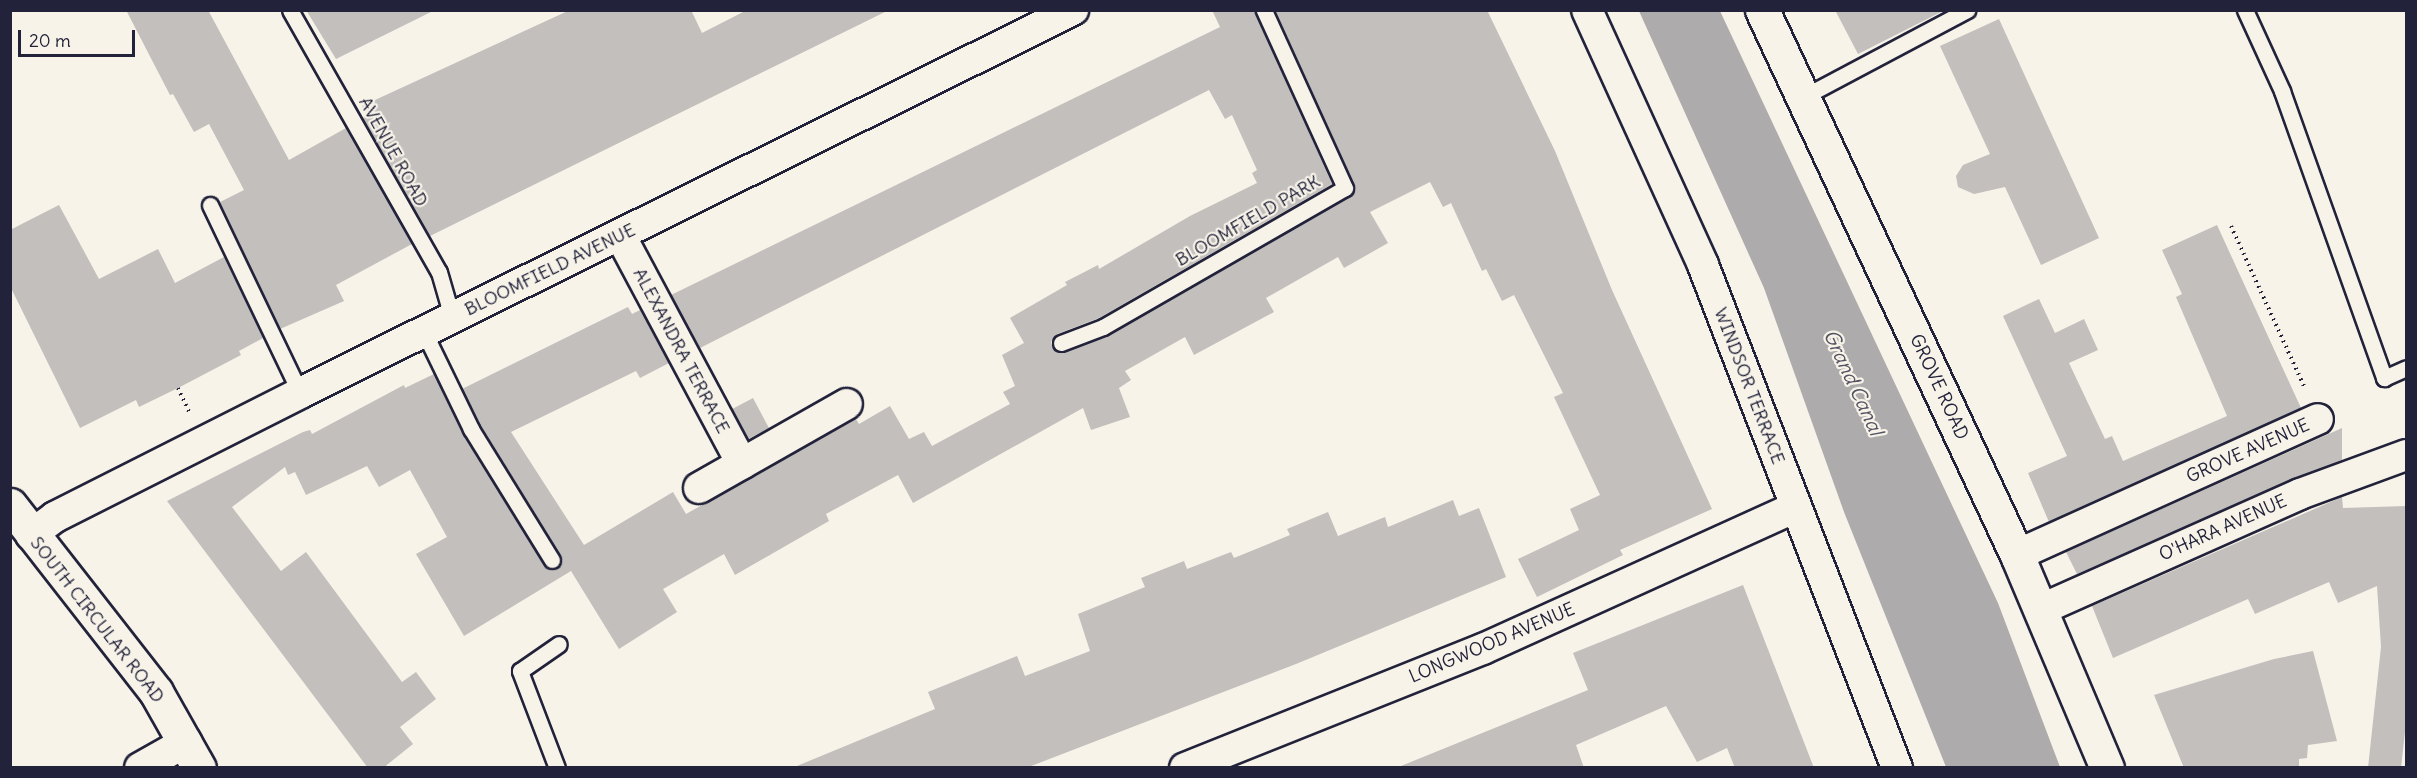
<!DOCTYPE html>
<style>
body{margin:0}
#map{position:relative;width:2417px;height:778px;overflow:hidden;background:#f7f3e8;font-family:Delius,sans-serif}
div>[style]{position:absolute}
.water>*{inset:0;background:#aeabad}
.building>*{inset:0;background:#c2bfbd;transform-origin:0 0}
.path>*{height:4px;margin-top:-2px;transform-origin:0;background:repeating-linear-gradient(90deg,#22223b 0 1.5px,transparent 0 6px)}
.roads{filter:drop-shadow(2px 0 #22223b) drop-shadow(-2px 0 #22223b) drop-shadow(0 2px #22223b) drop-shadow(0 -2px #22223b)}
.lane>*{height:15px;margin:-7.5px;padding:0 7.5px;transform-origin:7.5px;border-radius:7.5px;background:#f7f3e8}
.street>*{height:30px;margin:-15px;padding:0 15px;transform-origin:15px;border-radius:15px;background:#f7f3e8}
.secondary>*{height:33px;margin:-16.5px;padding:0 16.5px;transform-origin:16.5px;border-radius:16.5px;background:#f7f3e8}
span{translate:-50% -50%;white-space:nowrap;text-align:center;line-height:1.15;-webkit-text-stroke:4.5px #f7f3e8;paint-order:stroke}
.street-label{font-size:18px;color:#22223b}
.water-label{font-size:20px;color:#535263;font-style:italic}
.frame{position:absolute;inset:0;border:12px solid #22223b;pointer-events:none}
.scale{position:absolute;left:18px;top:30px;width:117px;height:27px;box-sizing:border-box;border:3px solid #22223b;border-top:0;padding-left:8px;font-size:18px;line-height:21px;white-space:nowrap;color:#22223b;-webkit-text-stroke:4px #f7f3e8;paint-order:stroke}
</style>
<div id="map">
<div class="water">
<i style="clip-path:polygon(1639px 11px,1720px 11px,1998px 603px,2060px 767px,1946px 767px,1844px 512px,1764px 288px)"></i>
</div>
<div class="building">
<i style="clip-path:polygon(126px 10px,208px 10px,289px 160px,346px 128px,412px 244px,336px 285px,344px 301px,280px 329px,220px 202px,244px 190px,209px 124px,194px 132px,173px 94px,170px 95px)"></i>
<i style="clip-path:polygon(306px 10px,435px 10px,336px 59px)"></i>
<i style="clip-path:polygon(570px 10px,691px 10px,702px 33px,747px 10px,889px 10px,430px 236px,363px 118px,367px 116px,362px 106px)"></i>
<i style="clip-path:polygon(1212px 10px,1254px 10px,1332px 184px,1099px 318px,1057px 334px,1051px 342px,1054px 350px,1064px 352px,1108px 335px,1353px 194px,1354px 184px,1275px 10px,1487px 10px,1555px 151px,1612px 290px,1712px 509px,1620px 550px,1623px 555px,1537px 597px,1518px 559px,1579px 530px,1570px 509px,1600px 495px,1554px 397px,1563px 393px,1514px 295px,1502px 301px,1486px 269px,1482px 271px,1451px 203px,1443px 207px,1430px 182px,1370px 212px,1388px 243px,1344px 268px,1338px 257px,1266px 298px,1274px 312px,1194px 355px,1185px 337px,1125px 371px,1131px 380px,1119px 388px,1130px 417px,1091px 430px,1083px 408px,913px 503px,898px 475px,826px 514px,829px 521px,735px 575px,724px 554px,663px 589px,677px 612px,619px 649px,571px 571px,464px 636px,416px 554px,447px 537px,410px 470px,379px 487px,367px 466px,306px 495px,295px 472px,288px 475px,285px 467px,232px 507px,281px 571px,306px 552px,402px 682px,416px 672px,436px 699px,400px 727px,413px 744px,383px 768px,368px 768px,167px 501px,303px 432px,310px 430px,312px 434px,404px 385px,405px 388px,434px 374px,463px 434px,544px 565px,557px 569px,560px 555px,480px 424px,462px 389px,628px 307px,632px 314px,640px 310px,669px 363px,640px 378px,636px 371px,511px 432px,584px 545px,673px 492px,686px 514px,856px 419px,859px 424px,890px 406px,909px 439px,924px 432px,932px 446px,1010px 404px,1003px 392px,1015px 386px,1002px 355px,1024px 343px,1010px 318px,1067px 285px,1065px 282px,1098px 265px,1099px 269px,1190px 216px,1257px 183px,1252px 173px,1257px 170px,1232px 115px,1225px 119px,1209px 90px,700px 348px,671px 295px,1220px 27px)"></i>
<i style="clip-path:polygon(1835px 10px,1945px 10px,1858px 54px)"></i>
<i style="clip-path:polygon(1999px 19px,2099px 238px,2041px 265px,2005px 187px,1974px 194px,1958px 187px,1956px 176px,1963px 165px,1990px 154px,1940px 46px)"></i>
<i style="clip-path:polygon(59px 205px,99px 279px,158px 249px,175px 283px,224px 257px,263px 338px,239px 351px,241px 355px,178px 388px,139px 407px,136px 400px,80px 428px,10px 286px,10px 230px)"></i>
<i style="clip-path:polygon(2217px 225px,2301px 408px,2049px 522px,2028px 473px,2067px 456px,2003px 316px,2039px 299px,2055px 333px,2084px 319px,2098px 350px,2069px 363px,2105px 439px,2112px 436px,2123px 461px,2227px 416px,2176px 297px,2182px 294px,2162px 250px)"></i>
<i style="left:753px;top:398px;width:34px;height:24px;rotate:62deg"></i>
<i style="clip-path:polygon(2342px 428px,2342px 460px,2077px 574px,2066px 552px)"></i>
<i style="clip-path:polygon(2342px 497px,2343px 508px,2406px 506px,2406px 723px,2401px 768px,2368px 768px,2381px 647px,2377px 586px,2338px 603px,2329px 582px,2255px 614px,2248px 599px,2113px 658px,2092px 606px)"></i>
<i style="clip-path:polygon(1453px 500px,1459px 516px,1479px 508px,1506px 577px,1296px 664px,1026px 768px,792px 768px,935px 709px,928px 692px,1017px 656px,1025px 676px,1090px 651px,1078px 614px,1145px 587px,1141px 578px,1184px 561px,1187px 569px,1231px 552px,1234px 558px,1290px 535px,1287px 529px,1328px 512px,1338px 536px,1385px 517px,1388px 527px)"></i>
<i style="clip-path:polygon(1743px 585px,1814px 768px,1735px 768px,1727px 748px,1697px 762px,1666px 706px,1576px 745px,1584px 768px,1396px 768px,1588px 690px,1573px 653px)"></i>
<i style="clip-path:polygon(2313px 651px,2337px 741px,2308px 745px,2307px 758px,2299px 759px,2299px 768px,2184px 768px,2154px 695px,2274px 659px)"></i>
</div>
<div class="path">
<i style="left:2231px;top:226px;width:176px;rotate:65.5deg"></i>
<i style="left:178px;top:388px;width:26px;rotate:65deg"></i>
</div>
<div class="roads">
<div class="lane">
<i style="left:290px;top:10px;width:301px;rotate:60.4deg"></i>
<i style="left:439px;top:272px;width:47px;rotate:73.9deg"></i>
<i style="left:2245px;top:10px;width:89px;rotate:65.4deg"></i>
<i style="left:2282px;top:91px;width:305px;rotate:70.4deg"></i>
<i style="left:2384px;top:378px;width:24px;rotate:-24deg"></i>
<i style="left:1803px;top:97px;width:186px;rotate:-27.9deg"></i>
<i style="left:210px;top:205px;width:208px;rotate:64.4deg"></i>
<i style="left:424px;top:332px;width:108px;rotate:64.1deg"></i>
<i style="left:471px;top:429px;width:154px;rotate:58.3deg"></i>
<i style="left:1061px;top:343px;width:45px;rotate:-20.9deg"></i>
<i style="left:1103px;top:327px;width:279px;rotate:-29.9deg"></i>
<i style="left:1345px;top:188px;width:196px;rotate:-114.5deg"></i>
<i style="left:557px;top:768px;width:104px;rotate:-110.9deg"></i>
<i style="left:520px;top:671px;width:47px;rotate:-34.7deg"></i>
</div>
<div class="street">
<i style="left:1587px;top:10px;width:280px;rotate:65.5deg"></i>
<i style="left:1703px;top:265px;width:539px;rotate:68.91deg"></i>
<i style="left:621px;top:237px;width:257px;rotate:61.9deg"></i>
<i style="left:699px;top:488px;width:170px;rotate:-29.6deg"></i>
<i style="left:31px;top:535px;width:30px;rotate:-37deg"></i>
<i style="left:55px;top:517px;width:275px;rotate:-26.8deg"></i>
<i style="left:300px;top:393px;width:863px;rotate:-26.36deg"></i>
<i style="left:2017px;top:555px;width:330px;rotate:-24.3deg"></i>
<i style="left:2042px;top:609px;width:282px;rotate:-24deg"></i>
<i style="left:2300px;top:494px;width:113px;rotate:-20.2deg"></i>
<i style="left:140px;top:768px;width:53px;rotate:-29.5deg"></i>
<i style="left:1185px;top:768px;width:321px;rotate:-21.8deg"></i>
<i style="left:1483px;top:649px;width:341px;rotate:-24.4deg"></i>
</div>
<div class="secondary">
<i style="left:1762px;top:10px;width:602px;rotate:64.93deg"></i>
<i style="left:2017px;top:555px;width:231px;rotate:67.1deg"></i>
<i style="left:10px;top:505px;width:237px;rotate:52deg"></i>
<i style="left:156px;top:692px;width:87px;rotate:60.5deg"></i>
</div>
</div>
<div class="street-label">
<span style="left:393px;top:152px;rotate:61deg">AVENUE ROAD</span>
<span style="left:1248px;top:221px;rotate:-30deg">BLOOMFIELD PARK</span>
<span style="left:550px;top:270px;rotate:-26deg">BLOOMFIELD AVENUE</span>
<span style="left:681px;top:351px;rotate:62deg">ALEXANDRA TERRACE</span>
<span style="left:1749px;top:386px;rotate:69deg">WINDSOR TERRACE</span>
<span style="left:1939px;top:387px;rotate:65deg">GROVE ROAD</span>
<span style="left:2248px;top:451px;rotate:-24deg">GROVE AVENUE</span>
<span style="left:2223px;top:528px;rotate:-24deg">O'HARA AVENUE</span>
<span style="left:97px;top:620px;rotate:52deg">SOUTH CIRCULAR ROAD</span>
<span style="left:1492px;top:643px;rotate:-23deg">LONGWOOD AVENUE</span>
</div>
<div class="water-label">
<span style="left:1854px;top:382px;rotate:65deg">Grand Canal</span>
</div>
<div class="frame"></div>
<div class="scale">20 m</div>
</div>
